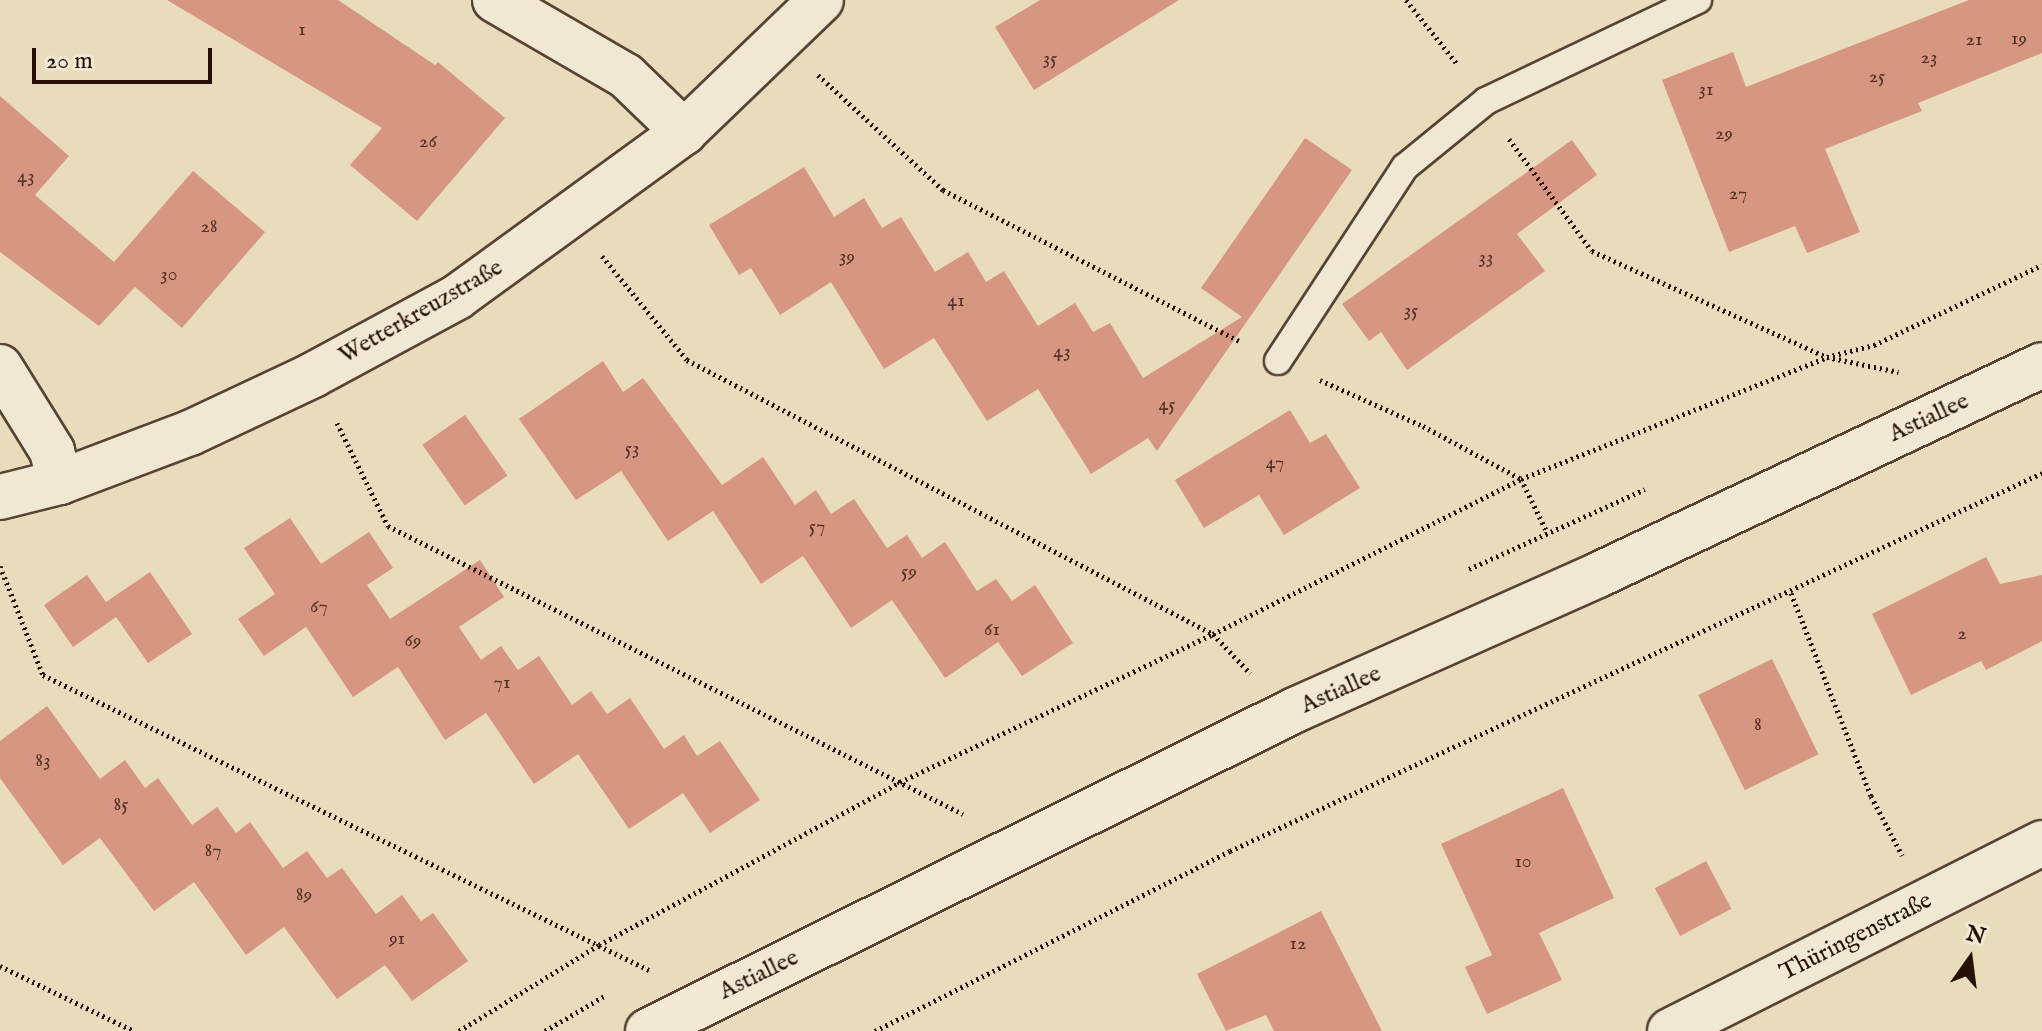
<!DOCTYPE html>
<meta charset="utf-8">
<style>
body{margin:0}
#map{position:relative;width:2042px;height:1031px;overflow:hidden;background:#e9dcbc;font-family:"IM FELL English",serif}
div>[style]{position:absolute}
.building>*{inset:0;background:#d79681;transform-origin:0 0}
.path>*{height:5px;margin-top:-2.5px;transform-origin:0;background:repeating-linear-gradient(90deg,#261008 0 2px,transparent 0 6px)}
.roads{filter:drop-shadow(2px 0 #574335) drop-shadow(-2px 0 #574335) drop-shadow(0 2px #574335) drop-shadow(0 -2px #574335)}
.service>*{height:26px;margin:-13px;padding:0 13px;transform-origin:13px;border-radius:13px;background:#f1e8d3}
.minor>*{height:44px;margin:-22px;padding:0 22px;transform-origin:22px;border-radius:22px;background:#f1e8d3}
.tertiary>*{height:44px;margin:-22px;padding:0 22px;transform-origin:22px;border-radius:22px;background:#f1e8d3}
span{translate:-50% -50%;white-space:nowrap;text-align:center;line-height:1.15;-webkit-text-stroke:6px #f1e8d3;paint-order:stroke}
.number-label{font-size:20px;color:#523226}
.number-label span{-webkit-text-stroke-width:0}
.street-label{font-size:24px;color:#261008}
.north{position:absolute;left:1930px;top:919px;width:80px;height:80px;-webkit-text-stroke:6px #f1e8d3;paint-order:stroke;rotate:14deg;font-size:22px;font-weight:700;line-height:32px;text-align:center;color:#261008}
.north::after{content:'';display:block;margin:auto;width:28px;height:36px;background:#261008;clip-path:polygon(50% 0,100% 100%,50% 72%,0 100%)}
.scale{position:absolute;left:32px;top:48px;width:180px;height:36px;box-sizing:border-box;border:4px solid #261008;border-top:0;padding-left:10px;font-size:24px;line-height:28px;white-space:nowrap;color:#261008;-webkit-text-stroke:6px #f1e8d3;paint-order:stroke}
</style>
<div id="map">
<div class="building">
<i style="clip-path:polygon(167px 0,338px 0,435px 65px,438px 62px,505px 118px,417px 221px,350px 165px,382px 128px)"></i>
<i style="clip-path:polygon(1040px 0,1179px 0,1034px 90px,995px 27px)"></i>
<i style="clip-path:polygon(1969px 0,2042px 0,2042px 53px,1918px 103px,1922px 111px,1825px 149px,1860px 232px,1807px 253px,1795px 226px,1729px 252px,1662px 80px,1733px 52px,1746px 87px)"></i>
<i style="clip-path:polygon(0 96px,69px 156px,35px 195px,114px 262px,193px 171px,265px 232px,182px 328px,135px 287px,99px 326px,0 252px)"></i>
<i style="clip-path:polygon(1305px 138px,1352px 170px,1157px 451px,1148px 438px,1091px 474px,1038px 389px,987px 421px,934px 338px,884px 369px,831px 282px,780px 315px,751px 268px,739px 275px,709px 225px,804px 167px,834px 217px,864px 198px,882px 228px,901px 217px,935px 272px,968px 252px,986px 282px,1004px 271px,1038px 326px,1075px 303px,1093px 332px,1110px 323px,1143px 378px,1242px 317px,1201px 288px)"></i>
<i style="clip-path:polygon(1572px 140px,1597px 175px,1517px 234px,1545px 271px,1407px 370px,1381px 332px,1369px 341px,1342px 304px)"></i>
<i style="clip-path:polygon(603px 361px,623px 392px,643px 378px,722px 485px,763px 457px,795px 505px,816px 490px,831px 514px,854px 499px,887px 548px,907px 535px,922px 558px,945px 542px,977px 591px,996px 579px,1012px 601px,1035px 585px,1073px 643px,1022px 676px,998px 642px,945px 678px,892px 600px,851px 628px,803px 556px,761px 584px,713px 511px,668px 541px,621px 471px,576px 500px,519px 419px)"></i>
<i style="clip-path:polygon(1290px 410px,1310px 443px,1326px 434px,1360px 488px,1284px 535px,1259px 495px,1204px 528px,1175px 480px)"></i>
<i style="left:465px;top:415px;width:74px;height:52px;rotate:55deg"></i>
<i style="clip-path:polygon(290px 518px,321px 564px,369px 532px,393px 568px,367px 585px,390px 619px,480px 560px,504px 597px,459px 627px,481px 660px,501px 646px,518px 670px,539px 656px,572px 705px,591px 691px,607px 714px,630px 698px,664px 749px,684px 735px,697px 756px,720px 741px,760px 800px,710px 833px,683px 793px,629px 829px,578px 754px,534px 784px,486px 713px,445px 740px,398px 667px,353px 697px,306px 627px,264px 656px,238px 619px,275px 594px,244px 548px)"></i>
<i style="clip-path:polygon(1986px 557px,2000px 584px,2042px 575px,2042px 641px,1986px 670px,1981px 661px,1911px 695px,1872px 614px)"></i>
<i style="clip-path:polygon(150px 572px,192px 634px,148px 663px,116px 617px,73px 647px,44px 605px,87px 575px,106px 602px)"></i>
<i style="left:1772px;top:659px;width:106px;height:82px;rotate:64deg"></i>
<i style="clip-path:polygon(47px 706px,100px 779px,125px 760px,145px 788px,158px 778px,192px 825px,217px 807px,236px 833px,250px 822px,283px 868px,307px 851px,327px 878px,342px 868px,376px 914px,402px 895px,421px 921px,433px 913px,468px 961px,412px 1001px,385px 965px,337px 999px,284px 927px,246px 955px,194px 882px,154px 911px,100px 838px,63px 865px,0 778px,0 741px)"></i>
<i style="clip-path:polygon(1563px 788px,1614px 898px,1539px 933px,1562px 980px,1487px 1014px,1465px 967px,1492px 955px,1441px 844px)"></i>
<i style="left:1706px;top:861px;width:54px;height:58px;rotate:62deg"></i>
<i style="clip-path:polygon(1321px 911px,1382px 1031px,1274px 1031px,1266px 1015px,1226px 1031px,1197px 974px)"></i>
</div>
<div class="path">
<i style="left:1406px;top:0;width:83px;rotate:51.3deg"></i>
<i style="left:818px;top:75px;width:170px;rotate:42.6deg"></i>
<i style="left:943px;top:190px;width:332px;rotate:27deg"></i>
<i style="left:1509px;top:139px;width:139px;rotate:53.5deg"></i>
<i style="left:1592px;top:251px;width:258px;rotate:24.3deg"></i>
<i style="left:1827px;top:357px;width:73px;rotate:11.9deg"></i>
<i style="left:602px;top:256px;width:134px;rotate:50.7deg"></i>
<i style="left:687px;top:360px;width:593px;rotate:27.52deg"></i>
<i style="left:1213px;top:634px;width:54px;rotate:46.5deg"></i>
<i style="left:1320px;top:380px;width:113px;rotate:24.1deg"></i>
<i style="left:1423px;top:426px;width:111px;rotate:28.4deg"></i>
<i style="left:1521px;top:479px;width:59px;rotate:63.9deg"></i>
<i style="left:337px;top:423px;width:115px;rotate:63.7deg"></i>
<i style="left:388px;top:526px;width:643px;rotate:26.6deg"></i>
<i style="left:0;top:566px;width:117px;rotate:68.5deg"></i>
<i style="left:43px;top:675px;width:674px;rotate:25.96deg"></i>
<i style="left:1469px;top:569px;width:193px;rotate:-24.4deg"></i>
<i style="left:1791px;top:593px;width:218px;rotate:68.5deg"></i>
<i style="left:1871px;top:796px;width:67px;rotate:62.3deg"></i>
<i style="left:0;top:966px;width:149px;rotate:25.9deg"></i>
<i style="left:459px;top:1031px;width:164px;rotate:-31.6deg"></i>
<i style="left:599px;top:945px;width:342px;rotate:-28.4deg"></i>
<i style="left:900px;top:782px;width:346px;rotate:-25.3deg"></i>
<i style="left:1213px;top:634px;width:345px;rotate:-26.7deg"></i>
<i style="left:1521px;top:479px;width:329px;rotate:-21.7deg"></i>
<i style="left:1827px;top:357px;width:49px;rotate:-14.3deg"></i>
<i style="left:1874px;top:345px;width:186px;rotate:-25.5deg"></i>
<i style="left:545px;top:1031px;width:71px;rotate:-30.5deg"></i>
<i style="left:875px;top:1031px;width:398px;rotate:-26.9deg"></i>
<i style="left:1230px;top:851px;width:896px;rotate:-24.96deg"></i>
</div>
<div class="roads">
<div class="service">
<i style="left:1278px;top:361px;width:232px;rotate:-56.8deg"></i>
<i style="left:1405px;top:167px;width:104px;rotate:-39.2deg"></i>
<i style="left:1486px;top:101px;width:235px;rotate:-25.5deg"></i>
</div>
<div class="minor">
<i style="left:495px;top:0;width:151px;rotate:30.1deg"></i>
<i style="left:626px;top:76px;width:81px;rotate:44deg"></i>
<i style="left:0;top:367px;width:99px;rotate:58.2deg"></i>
<i style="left:52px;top:451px;width:32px;rotate:76deg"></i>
<i style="left:0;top:497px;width:62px;rotate:-14deg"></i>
<i style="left:60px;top:482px;width:139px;rotate:-20.7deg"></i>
<i style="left:190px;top:433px;width:136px;rotate:-25.2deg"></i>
<i style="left:313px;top:375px;width:164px;rotate:-28.4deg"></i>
<i style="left:457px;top:297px;width:281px;rotate:-36deg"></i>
<i style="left:684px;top:132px;width:190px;rotate:-43.9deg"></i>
<i style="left:1670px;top:1031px;width:417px;rotate:-26.8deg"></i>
</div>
<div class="tertiary">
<i style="left:648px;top:1031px;width:722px;rotate:-26.39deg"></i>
<i style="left:1295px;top:710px;width:332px;rotate:-24deg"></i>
<i style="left:1598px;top:575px;width:491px;rotate:-25.3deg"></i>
</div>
</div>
<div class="number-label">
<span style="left:302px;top:29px">1</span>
<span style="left:2019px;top:38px">19</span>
<span style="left:1974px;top:39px">21</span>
<span style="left:1929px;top:57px">23</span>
<span style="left:1050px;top:58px">35</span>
<span style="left:1877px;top:76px">25</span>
<span style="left:1706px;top:89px">31</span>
<span style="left:1724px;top:133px">29</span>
<span style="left:428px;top:141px">26</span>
<span style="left:26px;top:176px">43</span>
<span style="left:1738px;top:193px">27</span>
<span style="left:209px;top:226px">28</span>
<span style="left:847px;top:256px">39</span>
<span style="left:1486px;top:257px">33</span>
<span style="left:169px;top:274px">30</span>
<span style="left:956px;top:300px">41</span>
<span style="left:1411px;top:310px">35</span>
<span style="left:1062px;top:351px">43</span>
<span style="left:1167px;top:404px">45</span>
<span style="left:632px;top:448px">53</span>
<span style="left:1275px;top:462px">47</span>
<span style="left:817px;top:526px">57</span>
<span style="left:909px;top:571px">59</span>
<span style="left:319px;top:606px">67</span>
<span style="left:992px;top:629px">61</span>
<span style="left:1962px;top:633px">2</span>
<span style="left:413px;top:640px">69</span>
<span style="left:502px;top:682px">71</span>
<span style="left:1758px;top:724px">8</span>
<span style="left:43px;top:760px">83</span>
<span style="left:121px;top:804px">85</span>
<span style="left:213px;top:850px">87</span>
<span style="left:1523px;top:861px">10</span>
<span style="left:304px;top:894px">89</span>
<span style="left:397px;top:938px">91</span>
<span style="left:1298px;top:943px">12</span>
</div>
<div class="street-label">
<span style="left:421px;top:312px;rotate:-30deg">Wetterkreuzstraße</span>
<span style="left:1929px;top:418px;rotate:-25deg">Astiallee</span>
<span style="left:1341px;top:690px;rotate:-24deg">Astiallee</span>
<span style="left:1856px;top:937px;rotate:-27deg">Thüringenstraße</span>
<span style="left:759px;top:975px;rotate:-26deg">Astiallee</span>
</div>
<div class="north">N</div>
<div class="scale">20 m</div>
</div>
